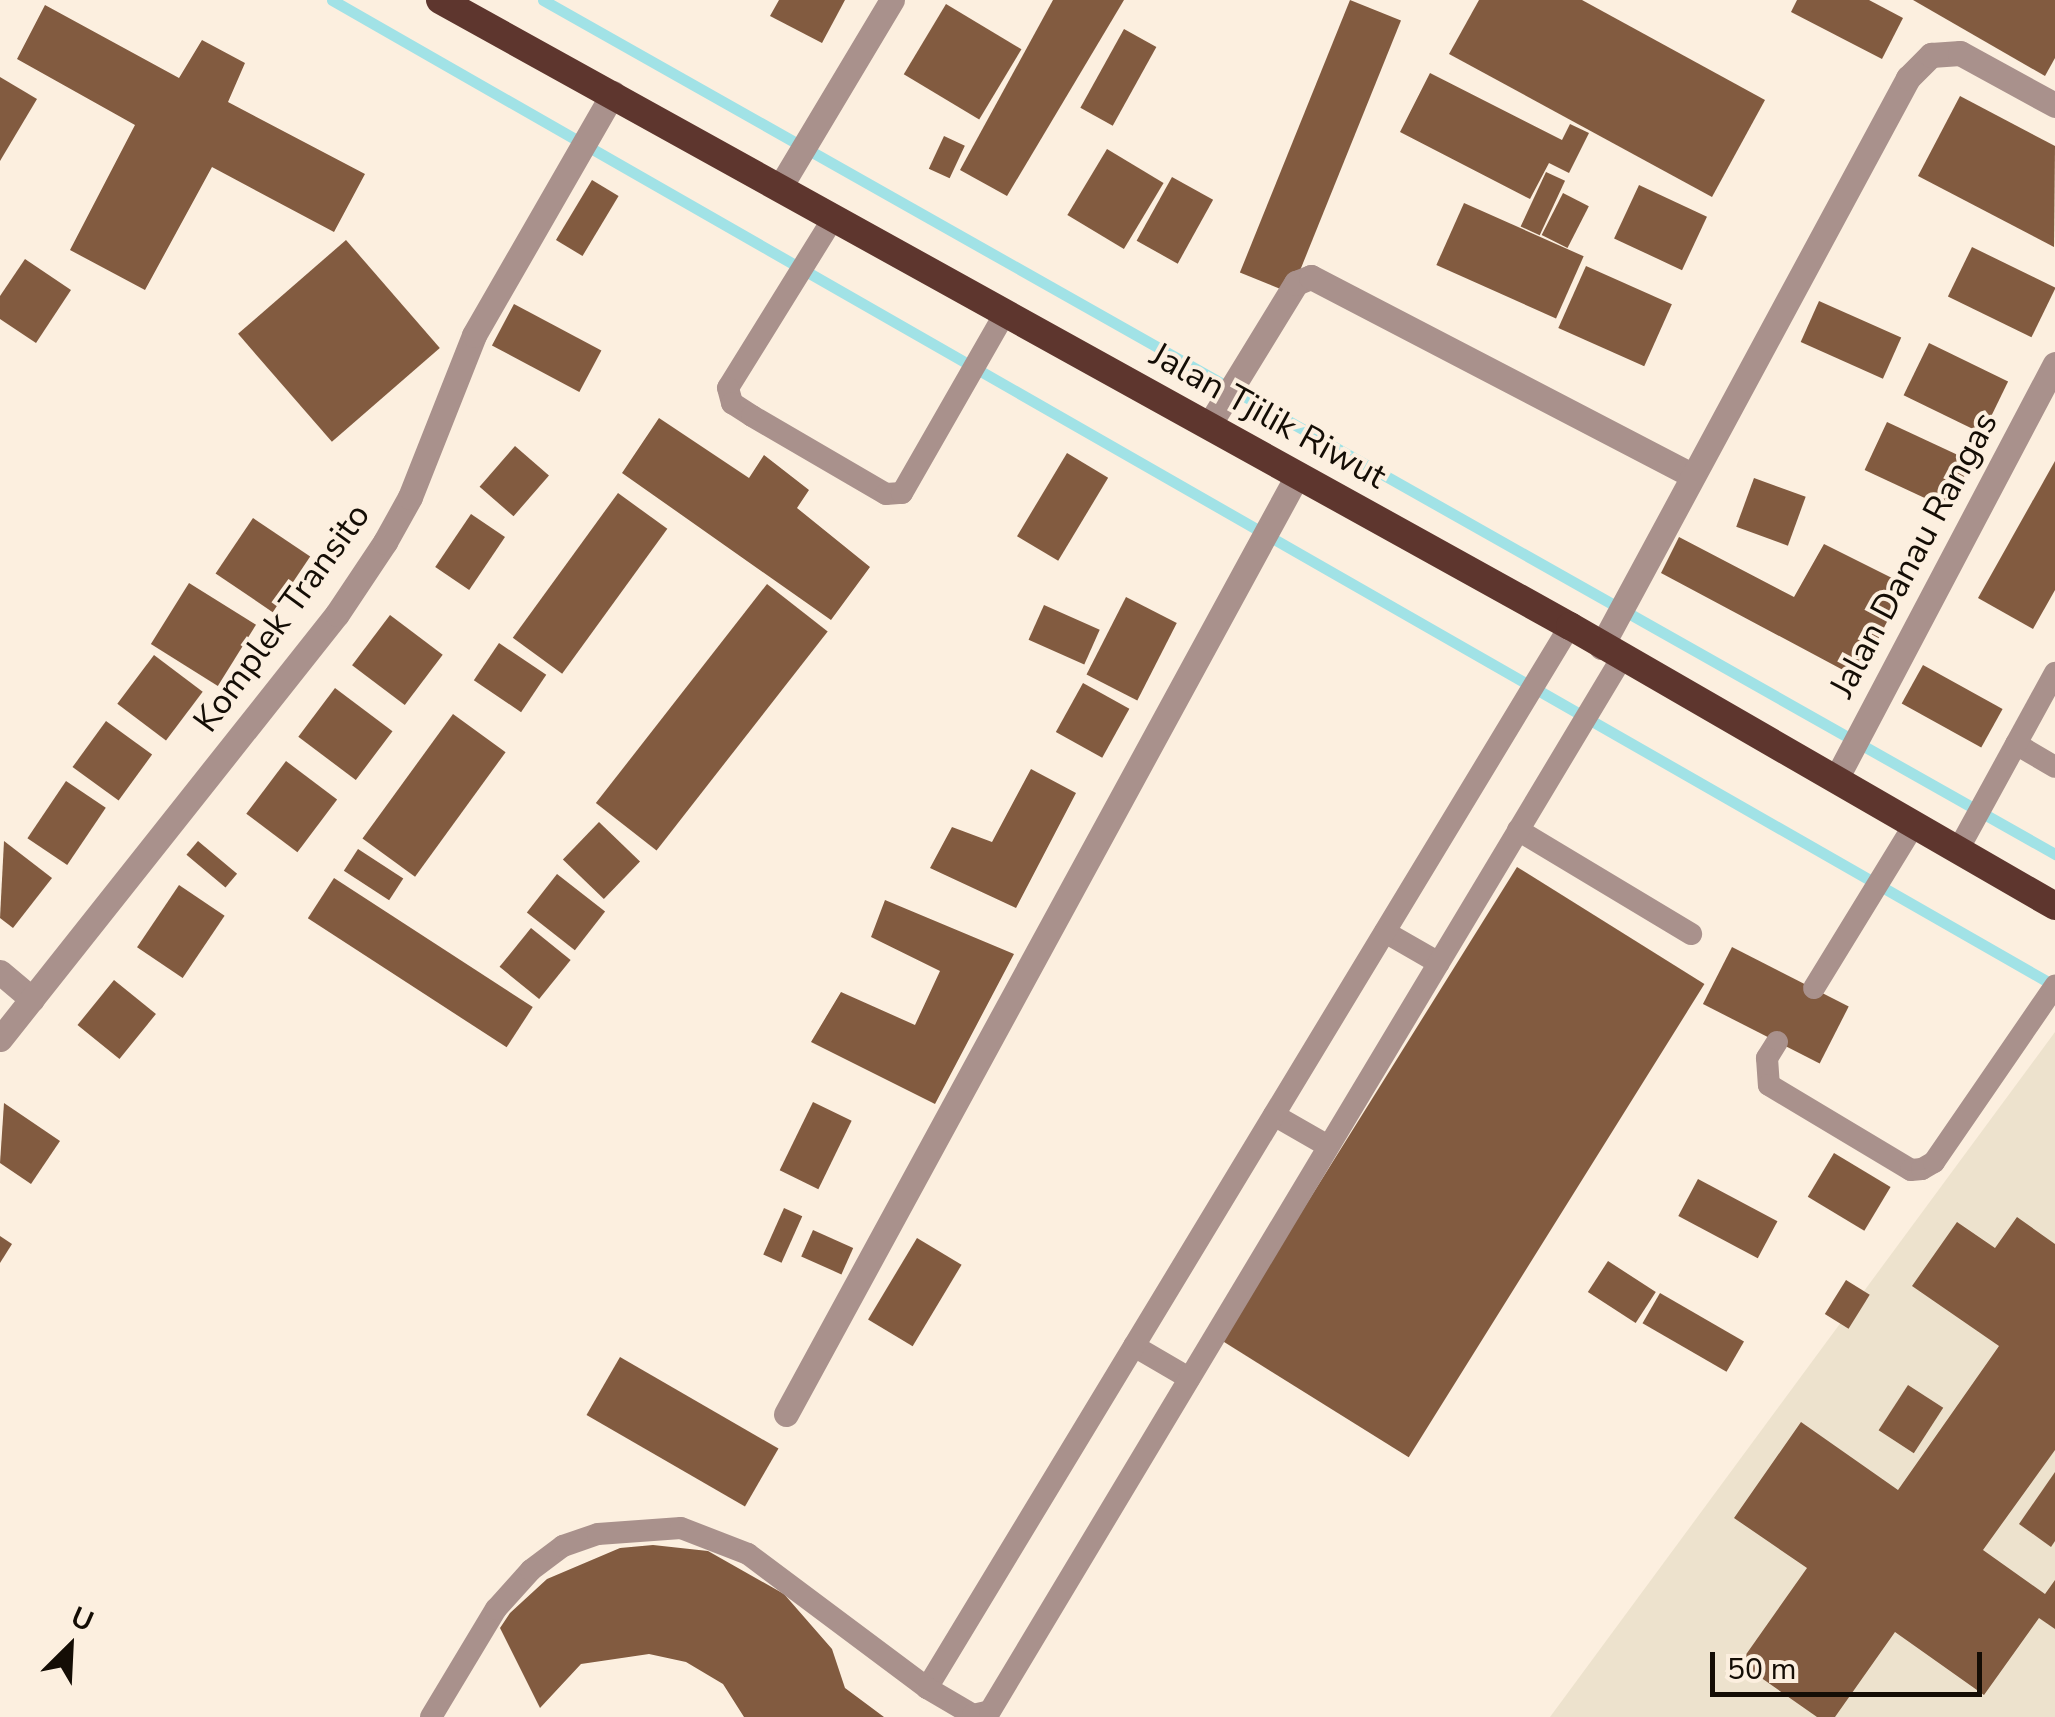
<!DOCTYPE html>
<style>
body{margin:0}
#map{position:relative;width:2055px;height:1717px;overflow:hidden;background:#fcefdf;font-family:"Nunito Sans",sans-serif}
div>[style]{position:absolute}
.medical>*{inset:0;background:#ede2cd}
.stream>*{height:11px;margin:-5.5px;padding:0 5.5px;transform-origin:5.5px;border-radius:5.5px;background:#a1e2e6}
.building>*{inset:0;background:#825b40;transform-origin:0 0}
.service>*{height:22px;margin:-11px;padding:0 11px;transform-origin:11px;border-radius:11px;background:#a9918c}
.minor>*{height:25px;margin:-12.5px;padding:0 12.5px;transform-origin:12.5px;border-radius:12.5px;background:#a9918c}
.trunk>*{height:28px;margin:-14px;padding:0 14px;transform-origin:14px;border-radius:14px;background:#5e362e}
span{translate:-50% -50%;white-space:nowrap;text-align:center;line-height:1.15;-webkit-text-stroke:8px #fcefdf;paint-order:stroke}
.street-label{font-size:35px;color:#140d05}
.north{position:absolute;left:20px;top:1597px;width:100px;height:100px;-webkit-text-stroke:8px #fcefdf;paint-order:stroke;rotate:24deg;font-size:28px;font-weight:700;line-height:40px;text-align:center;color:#140d05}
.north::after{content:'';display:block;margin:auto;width:35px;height:45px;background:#140d05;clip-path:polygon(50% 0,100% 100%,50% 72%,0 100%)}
.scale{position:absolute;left:1710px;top:1652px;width:272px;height:45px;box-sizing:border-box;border:5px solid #140d05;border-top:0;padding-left:12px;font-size:30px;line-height:35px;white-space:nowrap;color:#140d05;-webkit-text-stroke:8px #fcefdf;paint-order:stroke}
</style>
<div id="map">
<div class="medical">
<i style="clip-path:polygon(2055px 1032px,2055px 1717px,1550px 1717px)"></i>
</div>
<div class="stream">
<i style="left:332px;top:0;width:1985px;rotate:29.78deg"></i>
<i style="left:543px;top:0;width:1737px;rotate:29.46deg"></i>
</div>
<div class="building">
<i style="clip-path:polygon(779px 0,845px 0,822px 43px,770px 16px)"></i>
<i style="clip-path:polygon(1053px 0,1124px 0,1007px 196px,960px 170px)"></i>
<i style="left:1350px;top:0;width:55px;height:294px;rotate:22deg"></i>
<i style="clip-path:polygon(1479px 0,1582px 0,1765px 100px,1712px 197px,1449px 54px)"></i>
<i style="clip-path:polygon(1797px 0,1869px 0,1903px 18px,1882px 59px,1791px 12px)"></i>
<i style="clip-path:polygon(1913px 0,2055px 0,2055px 58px,2045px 76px)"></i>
<i style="left:946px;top:4px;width:88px;height:82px;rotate:31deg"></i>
<i style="clip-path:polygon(45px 5px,179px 78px,202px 40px,245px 63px,228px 102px,365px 174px,334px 232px,212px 167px,145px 290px,70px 250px,135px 125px,17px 59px)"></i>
<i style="left:1124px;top:29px;width:37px;height:90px;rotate:29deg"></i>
<i style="clip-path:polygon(1430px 73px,1562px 140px,1570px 124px,1589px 133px,1569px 173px,1549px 163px,1530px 199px,1400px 132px)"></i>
<i style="clip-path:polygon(0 77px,37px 99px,0 161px)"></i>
<i style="clip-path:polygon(1960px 96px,2055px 146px,2054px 247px,1918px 176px)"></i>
<i style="left:944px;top:136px;width:23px;height:36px;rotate:25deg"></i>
<i style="left:1107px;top:149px;width:66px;height:77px;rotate:31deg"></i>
<i style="left:1546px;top:172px;width:21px;height:60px;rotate:25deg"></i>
<i style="left:1172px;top:177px;width:47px;height:73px;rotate:29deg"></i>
<i style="left:592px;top:180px;width:31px;height:70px;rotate:31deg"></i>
<i style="left:1639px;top:185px;width:75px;height:59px;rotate:25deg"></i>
<i style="left:1563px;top:193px;width:29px;height:47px;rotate:27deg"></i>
<i style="left:1464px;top:203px;width:131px;height:68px;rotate:24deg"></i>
<i style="left:346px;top:240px;width:143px;height:143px;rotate:49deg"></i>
<i style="left:1972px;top:247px;width:93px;height:55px;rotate:26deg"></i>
<i style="clip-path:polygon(25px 259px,71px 290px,36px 343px,0 319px,0 296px)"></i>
<i style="left:1586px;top:266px;width:94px;height:68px;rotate:24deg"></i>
<i style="left:1819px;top:301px;width:90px;height:45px;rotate:24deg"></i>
<i style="left:514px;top:304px;width:99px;height:47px;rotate:28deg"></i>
<i style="left:1929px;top:343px;width:88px;height:58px;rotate:26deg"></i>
<i style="clip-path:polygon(659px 418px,749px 478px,764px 455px,809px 490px,797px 508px,870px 567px,831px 620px,622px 473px)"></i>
<i style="left:1887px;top:422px;width:93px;height:53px;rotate:25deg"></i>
<i style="left:515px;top:446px;width:45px;height:54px;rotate:41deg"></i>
<i style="left:1067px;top:453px;width:48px;height:97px;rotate:31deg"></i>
<i style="clip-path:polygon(2055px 461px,2055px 590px,2033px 629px,1978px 598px)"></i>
<i style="left:1754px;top:478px;width:55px;height:52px;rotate:20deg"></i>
<i style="left:618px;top:493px;width:61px;height:179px;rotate:36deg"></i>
<i style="left:471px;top:514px;width:41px;height:64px;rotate:34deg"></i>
<i style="left:253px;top:518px;width:69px;height:67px;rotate:34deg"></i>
<i style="clip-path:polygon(1679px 537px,1794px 597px,1824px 544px,1906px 585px,1858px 678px,1661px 573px)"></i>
<i style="left:189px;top:583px;width:79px;height:72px;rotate:32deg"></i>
<i style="left:767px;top:584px;width:77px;height:278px;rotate:38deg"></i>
<i style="left:1126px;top:597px;width:57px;height:87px;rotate:27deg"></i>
<i style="left:1044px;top:605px;width:61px;height:38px;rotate:24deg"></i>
<i style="left:390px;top:615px;width:66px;height:63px;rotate:37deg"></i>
<i style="left:499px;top:643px;width:57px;height:45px;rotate:34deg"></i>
<i style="left:154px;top:655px;width:61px;height:61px;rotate:37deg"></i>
<i style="left:1923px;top:665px;width:91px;height:44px;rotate:29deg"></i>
<i style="left:1083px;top:683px;width:53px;height:56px;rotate:29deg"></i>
<i style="left:335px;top:688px;width:72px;height:61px;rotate:37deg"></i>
<i style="left:453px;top:714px;width:65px;height:154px;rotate:36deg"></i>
<i style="left:106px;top:721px;width:57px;height:57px;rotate:36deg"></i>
<i style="left:286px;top:761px;width:64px;height:66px;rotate:37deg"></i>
<i style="clip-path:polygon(1031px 769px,1076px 793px,1016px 908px,930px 868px,952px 827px,992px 842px)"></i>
<i style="left:66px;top:781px;width:48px;height:69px;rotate:34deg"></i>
<i style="left:599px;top:822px;width:57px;height:52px;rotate:44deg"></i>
<i style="clip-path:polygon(4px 841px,52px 878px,13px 928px,0 918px)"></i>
<i style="left:198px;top:841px;width:51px;height:18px;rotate:40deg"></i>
<i style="left:358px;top:849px;width:54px;height:26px;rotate:33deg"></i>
<i style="left:1517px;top:867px;width:221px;height:558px;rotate:32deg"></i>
<i style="left:557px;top:874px;width:61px;height:49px;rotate:38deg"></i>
<i style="left:334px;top:878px;width:237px;height:48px;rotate:33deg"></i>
<i style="left:179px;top:885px;width:55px;height:75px;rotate:34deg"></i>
<i style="clip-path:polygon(885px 900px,1014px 954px,935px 1104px,811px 1042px,841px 992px,915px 1025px,940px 971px,871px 937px)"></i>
<i style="left:531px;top:928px;width:51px;height:50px;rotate:39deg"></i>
<i style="left:1732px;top:947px;width:131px;height:64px;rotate:27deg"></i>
<i style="left:114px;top:980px;width:54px;height:58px;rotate:39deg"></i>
<i style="left:813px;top:1102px;width:43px;height:76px;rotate:26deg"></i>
<i style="clip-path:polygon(4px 1103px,60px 1141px,31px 1184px,0 1163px)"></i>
<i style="left:1834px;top:1153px;width:66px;height:51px;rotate:31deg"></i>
<i style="left:1698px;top:1179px;width:90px;height:42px;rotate:28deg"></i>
<i style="left:784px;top:1208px;width:20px;height:51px;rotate:24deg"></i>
<i style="clip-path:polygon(2017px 1217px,2055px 1244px,2055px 1450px,1983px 1550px,2045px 1594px,2055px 1580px,2055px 1629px,2039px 1618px,1984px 1695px,1895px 1632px,1835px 1717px,1817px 1717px,1740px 1663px,1807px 1568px,1734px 1518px,1801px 1422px,1898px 1490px,1999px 1346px,1912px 1286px,1957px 1222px,1995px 1248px)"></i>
<i style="left:813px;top:1230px;width:44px;height:29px;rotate:24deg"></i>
<i style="clip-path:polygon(0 1236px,12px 1244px,0 1263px)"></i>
<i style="left:917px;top:1238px;width:52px;height:95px;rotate:31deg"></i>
<i style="left:1608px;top:1261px;width:57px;height:37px;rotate:33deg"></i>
<i style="left:1846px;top:1280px;width:28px;height:40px;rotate:32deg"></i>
<i style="left:1660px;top:1293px;width:97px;height:35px;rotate:30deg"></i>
<i style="left:620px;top:1357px;width:183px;height:67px;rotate:30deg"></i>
<i style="left:1908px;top:1385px;width:42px;height:54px;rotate:33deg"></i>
<i style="clip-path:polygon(2055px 1472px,2055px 1541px,2051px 1547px,2019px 1524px)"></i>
<i style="clip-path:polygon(653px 1545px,708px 1551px,784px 1594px,832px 1649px,845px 1688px,884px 1717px,744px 1717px,723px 1684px,686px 1662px,649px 1654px,581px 1664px,540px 1708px,500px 1628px,510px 1613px,547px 1579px,620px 1548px)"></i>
</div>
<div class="service">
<i style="left:834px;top:217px;width:201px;rotate:121.8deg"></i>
<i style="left:728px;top:388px;width:16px;rotate:75deg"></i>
<i style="left:732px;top:403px;width:24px;rotate:33deg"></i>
<i style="left:752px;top:416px;width:155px;rotate:30.2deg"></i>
<i style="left:886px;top:494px;width:16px;rotate:-4deg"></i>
<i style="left:902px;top:493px;width:207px;rotate:-60.2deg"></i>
<i style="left:2016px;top:744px;width:45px;rotate:30.5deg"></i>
<i style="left:1518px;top:830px;width:202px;rotate:31deg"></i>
<i style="left:1958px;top:850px;width:202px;rotate:-61.3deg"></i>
<i style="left:1385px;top:932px;width:62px;rotate:29.9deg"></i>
<i style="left:1814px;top:988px;width:191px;rotate:-58.5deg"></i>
<i style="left:1777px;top:1042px;width:19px;rotate:122deg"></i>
<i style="left:1767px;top:1058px;width:27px;rotate:86deg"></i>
<i style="left:1769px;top:1085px;width:165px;rotate:30.9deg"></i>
<i style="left:1911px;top:1170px;width:11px;rotate:-5deg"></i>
<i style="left:1922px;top:1169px;width:14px;rotate:-30deg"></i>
<i style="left:1934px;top:1162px;width:214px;rotate:-55.5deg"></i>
<i style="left:1274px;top:1115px;width:62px;rotate:29.9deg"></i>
<i style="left:1134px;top:1346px;width:64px;rotate:30.2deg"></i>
<i style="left:927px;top:1688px;width:1241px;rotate:-58.81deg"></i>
<i style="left:431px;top:1717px;width:126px;rotate:-59deg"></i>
<i style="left:496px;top:1609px;width:52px;rotate:-48.1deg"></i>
<i style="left:531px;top:1570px;width:40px;rotate:-37deg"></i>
<i style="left:563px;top:1546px;width:37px;rotate:-19deg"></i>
<i style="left:598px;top:1534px;width:83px;rotate:-4.1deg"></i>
<i style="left:681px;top:1528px;width:72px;rotate:21.2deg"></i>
<i style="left:748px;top:1554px;width:224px;rotate:36.8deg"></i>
<i style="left:927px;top:1688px;width:53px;rotate:30.4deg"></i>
<i style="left:973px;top:1715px;width:17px;rotate:-13deg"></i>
<i style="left:990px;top:1711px;width:1230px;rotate:-59.04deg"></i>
</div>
<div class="minor">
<i style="left:780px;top:187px;width:218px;rotate:-59.1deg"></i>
<i style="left:1209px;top:425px;width:167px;rotate:-58.5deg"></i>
<i style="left:1296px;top:283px;width:16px;rotate:-22deg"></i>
<i style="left:1311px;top:277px;width:428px;rotate:27.5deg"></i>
<i style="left:1601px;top:647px;width:647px;rotate:-61.65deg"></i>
<i style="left:1908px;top:78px;width:33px;rotate:-45deg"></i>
<i style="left:1931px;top:55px;width:29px;rotate:-4deg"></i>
<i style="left:1960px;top:53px;width:108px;rotate:28.7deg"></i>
<i style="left:1836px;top:779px;width:469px;rotate:-62.2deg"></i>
<i style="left:0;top:972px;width:42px;rotate:40.2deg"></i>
<i style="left:0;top:1039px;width:542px;rotate:-51.59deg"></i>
<i style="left:337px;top:614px;width:87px;rotate:-56.3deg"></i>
<i style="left:385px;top:542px;width:51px;rotate:-60.9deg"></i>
<i style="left:410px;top:497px;width:174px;rotate:-68.4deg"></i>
<i style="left:474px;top:335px;width:279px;rotate:-60.1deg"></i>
<i style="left:786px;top:1414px;width:1070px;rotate:-61.42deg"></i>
</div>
<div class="trunk">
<i style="left:440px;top:0;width:1292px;rotate:28.99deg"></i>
<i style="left:1570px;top:626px;width:560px;rotate:30deg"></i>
</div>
<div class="street-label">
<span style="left:1268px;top:416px;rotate:29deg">Jalan Tjilik Riwut</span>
<span style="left:1914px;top:555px;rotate:-62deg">Jalan Danau Rangas</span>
<span style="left:282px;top:618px;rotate:-54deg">Komplek Transito</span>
</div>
<div class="north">U</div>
<div class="scale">50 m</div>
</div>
